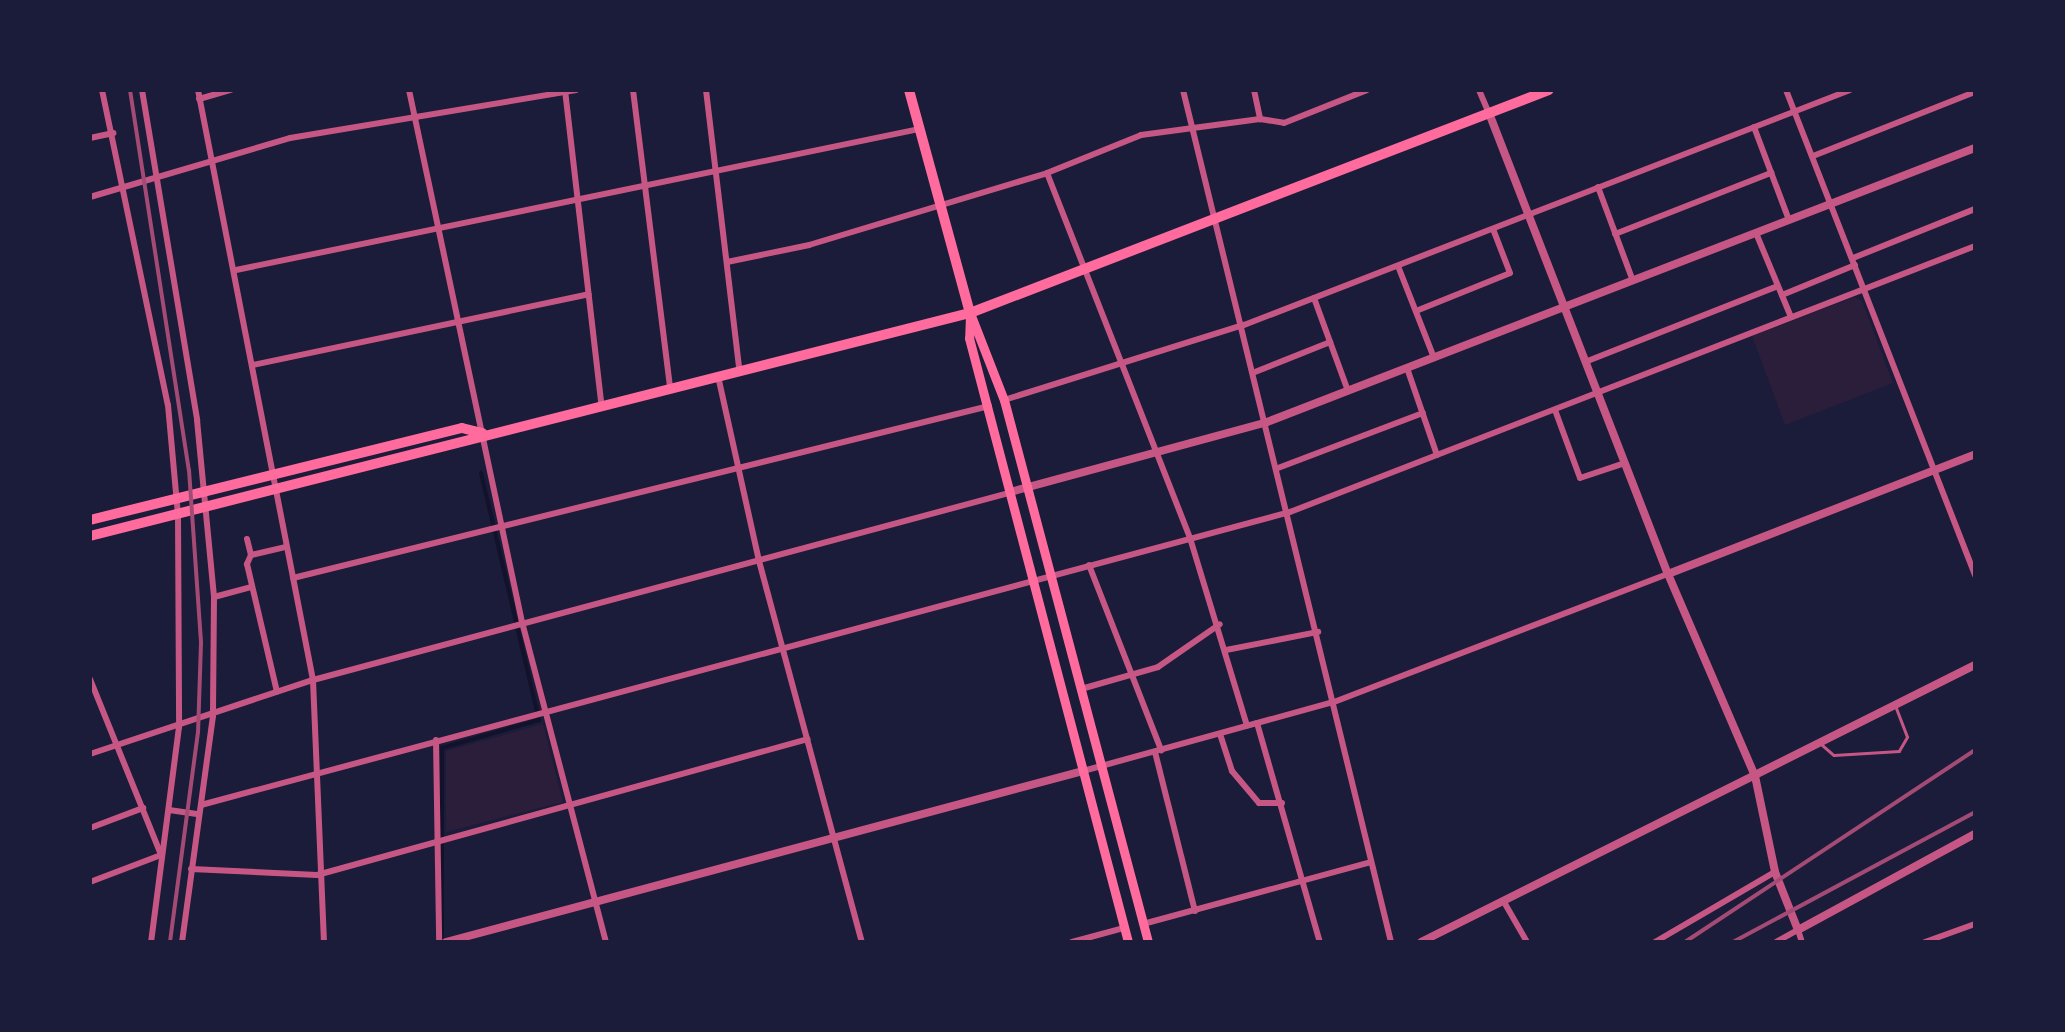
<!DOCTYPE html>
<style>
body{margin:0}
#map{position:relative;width:2065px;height:1032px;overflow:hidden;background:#1b1b3a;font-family:"IBM Plex Sans",sans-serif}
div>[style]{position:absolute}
.green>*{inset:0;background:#2a1e3b}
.stream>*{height:4px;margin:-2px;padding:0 2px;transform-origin:2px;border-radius:2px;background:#12122b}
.service>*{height:2.5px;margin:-1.25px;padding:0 1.25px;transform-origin:1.25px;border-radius:1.25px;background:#c65784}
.minor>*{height:6px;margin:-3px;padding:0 3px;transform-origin:3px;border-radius:3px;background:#c65784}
.tertiary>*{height:8px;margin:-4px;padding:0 4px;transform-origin:4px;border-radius:4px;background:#c65784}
.secondary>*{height:9px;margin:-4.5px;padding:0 4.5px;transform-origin:4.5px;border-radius:4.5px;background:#ff6b9d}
.trunk>*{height:10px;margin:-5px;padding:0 5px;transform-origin:5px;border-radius:5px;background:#ff6b9d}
.rail>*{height:4px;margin:-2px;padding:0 2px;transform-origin:2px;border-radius:2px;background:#a44b75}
span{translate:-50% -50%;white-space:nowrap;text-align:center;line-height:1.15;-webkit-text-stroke:10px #1b1b3a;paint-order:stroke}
.frame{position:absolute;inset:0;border:92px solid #1b1b3a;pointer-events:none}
</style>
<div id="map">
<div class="green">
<i style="clip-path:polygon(1855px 297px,1862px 301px,1893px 383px,1785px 425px,1752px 336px)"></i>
<i style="clip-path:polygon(543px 724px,563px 802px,446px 832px,446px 751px)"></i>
</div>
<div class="stream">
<i style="left:442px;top:942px;width:194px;rotate:-90deg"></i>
<i style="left:442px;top:748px;width:101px;rotate:-16.1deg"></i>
<i style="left:539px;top:720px;width:254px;rotate:-103.2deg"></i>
</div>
<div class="service">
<i style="left:1820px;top:743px;width:18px;rotate:41deg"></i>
<i style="left:1834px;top:755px;width:65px;rotate:-3.5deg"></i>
<i style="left:1899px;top:751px;width:16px;rotate:-60deg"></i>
<i style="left:1907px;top:737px;width:31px;rotate:-111deg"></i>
</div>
<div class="minor">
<i style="left:102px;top:90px;width:322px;rotate:78.2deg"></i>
<i style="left:168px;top:405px;width:110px;rotate:84.8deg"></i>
<i style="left:178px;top:515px;width:212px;rotate:89.7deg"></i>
<i style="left:179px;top:727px;width:217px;rotate:97.4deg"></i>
<i style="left:142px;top:90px;width:335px;rotate:80.5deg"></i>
<i style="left:197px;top:420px;width:178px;rotate:84.5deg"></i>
<i style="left:214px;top:597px;width:119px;rotate:90.5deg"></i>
<i style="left:213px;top:716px;width:228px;rotate:97.8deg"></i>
<i style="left:198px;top:90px;width:601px;rotate:78.97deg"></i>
<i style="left:313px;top:680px;width:262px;rotate:87.6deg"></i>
<i style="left:409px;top:90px;width:544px;rotate:78.01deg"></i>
<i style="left:522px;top:622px;width:331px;rotate:75.3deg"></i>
<i style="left:565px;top:90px;width:314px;rotate:83.4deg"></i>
<i style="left:633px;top:90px;width:297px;rotate:82.9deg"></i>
<i style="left:706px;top:90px;width:280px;rotate:83.2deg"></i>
<i style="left:1183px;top:90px;width:877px;rotate:76.28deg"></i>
<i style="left:1254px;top:90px;width:30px;rotate:78deg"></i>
<i style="left:1479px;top:90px;width:25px;rotate:67deg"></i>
<i style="left:1786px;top:90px;width:521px;rotate:68.71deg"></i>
<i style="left:199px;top:99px;width:33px;rotate:-16deg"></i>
<i style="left:1754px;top:127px;width:99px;rotate:69.4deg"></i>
<i style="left:90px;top:138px;width:24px;rotate:-12deg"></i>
<i style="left:1813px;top:156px;width:174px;rotate:-21.6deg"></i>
<i style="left:1047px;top:173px;width:392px;rotate:68.6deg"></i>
<i style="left:1190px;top:538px;width:196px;rotate:73.1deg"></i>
<i style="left:1598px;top:187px;width:100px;rotate:69.6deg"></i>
<i style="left:90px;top:197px;width:209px;rotate:-16.4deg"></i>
<i style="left:290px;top:138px;width:290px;rotate:-9.5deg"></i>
<i style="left:1756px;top:233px;width:91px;rotate:67.4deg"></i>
<i style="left:1615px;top:234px;width:168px;rotate:-21.4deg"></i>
<i style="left:1853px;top:258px;width:131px;rotate:-21.9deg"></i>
<i style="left:727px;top:262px;width:84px;rotate:-11.7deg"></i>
<i style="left:809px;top:245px;width:249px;rotate:-16.8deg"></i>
<i style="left:1047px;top:173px;width:101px;rotate:-22deg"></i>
<i style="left:1141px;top:135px;width:120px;rotate:-7.7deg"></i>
<i style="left:1260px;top:119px;width:24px;rotate:9deg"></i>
<i style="left:1284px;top:123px;width:89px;rotate:-21.7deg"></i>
<i style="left:1398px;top:266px;width:99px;rotate:68.6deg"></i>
<i style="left:236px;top:270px;width:697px;rotate:-11.66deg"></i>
<i style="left:1782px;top:295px;width:79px;rotate:-22.3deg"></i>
<i style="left:1314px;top:298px;width:99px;rotate:69.9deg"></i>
<i style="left:1416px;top:311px;width:101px;rotate:-22deg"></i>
<i style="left:1510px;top:273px;width:47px;rotate:-111.1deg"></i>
<i style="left:1585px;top:362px;width:207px;rotate:-21.5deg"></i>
<i style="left:253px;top:365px;width:343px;rotate:-11.9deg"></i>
<i style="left:1407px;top:368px;width:92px;rotate:71deg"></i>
<i style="left:1255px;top:372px;width:81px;rotate:-21.8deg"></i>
<i style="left:718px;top:376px;width:189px;rotate:77.5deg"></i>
<i style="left:759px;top:561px;width:395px;rotate:74.9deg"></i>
<i style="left:1004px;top:400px;width:251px;rotate:-17.4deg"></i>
<i style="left:1244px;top:325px;width:650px;rotate:-21.2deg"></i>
<i style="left:1555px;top:410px;width:72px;rotate:69.8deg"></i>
<i style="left:1580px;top:478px;width:47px;rotate:-18.4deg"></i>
<i style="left:1278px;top:468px;width:155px;rotate:-20.8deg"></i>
<i style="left:247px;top:539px;width:16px;rotate:76deg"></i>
<i style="left:251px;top:555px;width:36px;rotate:-13deg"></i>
<i style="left:251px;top:555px;width:10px;rotate:114deg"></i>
<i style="left:247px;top:564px;width:131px;rotate:76.8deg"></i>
<i style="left:1089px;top:565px;width:199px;rotate:68.7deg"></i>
<i style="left:293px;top:578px;width:717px;rotate:-13.88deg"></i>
<i style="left:214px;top:597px;width:39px;rotate:-15deg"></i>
<i style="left:1226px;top:650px;width:94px;rotate:-11.1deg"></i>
<i style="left:90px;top:679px;width:190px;rotate:68deg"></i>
<i style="left:161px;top:855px;width:76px;rotate:159.2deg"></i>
<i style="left:1081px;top:689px;width:80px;rotate:-15.9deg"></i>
<i style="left:1158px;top:667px;width:75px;rotate:-34.7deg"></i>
<i style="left:1257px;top:723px;width:228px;rotate:74deg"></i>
<i style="left:1220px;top:734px;width:39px;rotate:72deg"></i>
<i style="left:1232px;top:771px;width:42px;rotate:49.8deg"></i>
<i style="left:1259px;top:803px;width:23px"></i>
<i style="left:436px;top:740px;width:202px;rotate:89.1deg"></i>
<i style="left:1155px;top:752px;width:164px;rotate:75.9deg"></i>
<i style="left:90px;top:754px;width:235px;rotate:-18.4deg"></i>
<i style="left:313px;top:680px;width:721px;rotate:-15.04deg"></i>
<i style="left:1083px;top:771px;width:260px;rotate:-15.4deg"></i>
<i style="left:1334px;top:702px;width:358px;rotate:-21deg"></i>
<i style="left:201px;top:805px;width:1128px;rotate:-15.06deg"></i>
<i style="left:1290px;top:512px;width:735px;rotate:-21.22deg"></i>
<i style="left:169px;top:810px;width:30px;rotate:8deg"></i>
<i style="left:90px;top:828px;width:57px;rotate:-20.7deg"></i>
<i style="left:191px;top:869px;width:126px;rotate:2.7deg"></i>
<i style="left:317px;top:875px;width:509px;rotate:-15.48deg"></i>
<i style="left:1504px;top:902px;width:46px;rotate:60.1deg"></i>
<i style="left:1143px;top:924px;width:236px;rotate:-15.2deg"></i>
<i style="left:1072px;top:942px;width:54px;rotate:-15.1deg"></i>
<i style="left:1655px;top:942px;width:139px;rotate:-30.3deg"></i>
<i style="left:1776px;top:942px;width:25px;rotate:-29deg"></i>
<i style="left:1798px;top:930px;width:13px;rotate:72deg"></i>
<i style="left:1925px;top:942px;width:53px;rotate:-19.8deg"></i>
</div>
<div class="tertiary">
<i style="left:1489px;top:113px;width:495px;rotate:68.8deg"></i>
<i style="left:1668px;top:574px;width:220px;rotate:66.7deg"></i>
<i style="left:1755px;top:776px;width:98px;rotate:78.2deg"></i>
<i style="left:1775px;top:872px;width:62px;rotate:68.4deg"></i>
<i style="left:1798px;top:930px;width:201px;rotate:-28.5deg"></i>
<i style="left:1010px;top:492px;width:266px;rotate:-15.2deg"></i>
<i style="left:1267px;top:422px;width:759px;rotate:-21.16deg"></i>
<i style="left:1668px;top:574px;width:330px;rotate:-21.3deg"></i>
<i style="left:446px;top:942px;width:660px;rotate:-15.03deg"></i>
<i style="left:1421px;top:942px;width:619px;rotate:-26.57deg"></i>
</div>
<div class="secondary">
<i style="left:970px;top:313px;width:93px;rotate:68.7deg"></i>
<i style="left:1004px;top:400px;width:561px;rotate:75.12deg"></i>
<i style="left:970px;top:315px;width:23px;rotate:92deg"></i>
<i style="left:969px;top:338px;width:625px;rotate:75.25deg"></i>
</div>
<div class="trunk">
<i style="left:909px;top:90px;width:231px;rotate:74.7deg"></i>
<i style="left:90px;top:520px;width:383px;rotate:-13.9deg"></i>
<i style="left:462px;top:428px;width:21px;rotate:14deg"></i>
<i style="left:90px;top:536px;width:908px;rotate:-14.22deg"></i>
<i style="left:970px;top:313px;width:620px;rotate:-21.06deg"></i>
</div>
<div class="rail">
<i style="left:130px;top:90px;width:385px;rotate:81.2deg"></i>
<i style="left:189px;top:470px;width:173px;rotate:86deg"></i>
<i style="left:201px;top:643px;width:89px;rotate:91.9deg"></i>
<i style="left:198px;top:732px;width:212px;rotate:97.6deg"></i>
<i style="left:1685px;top:942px;width:348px;rotate:-33.5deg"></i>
<i style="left:1733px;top:942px;width:275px;rotate:-28.2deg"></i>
</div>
<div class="frame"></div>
</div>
